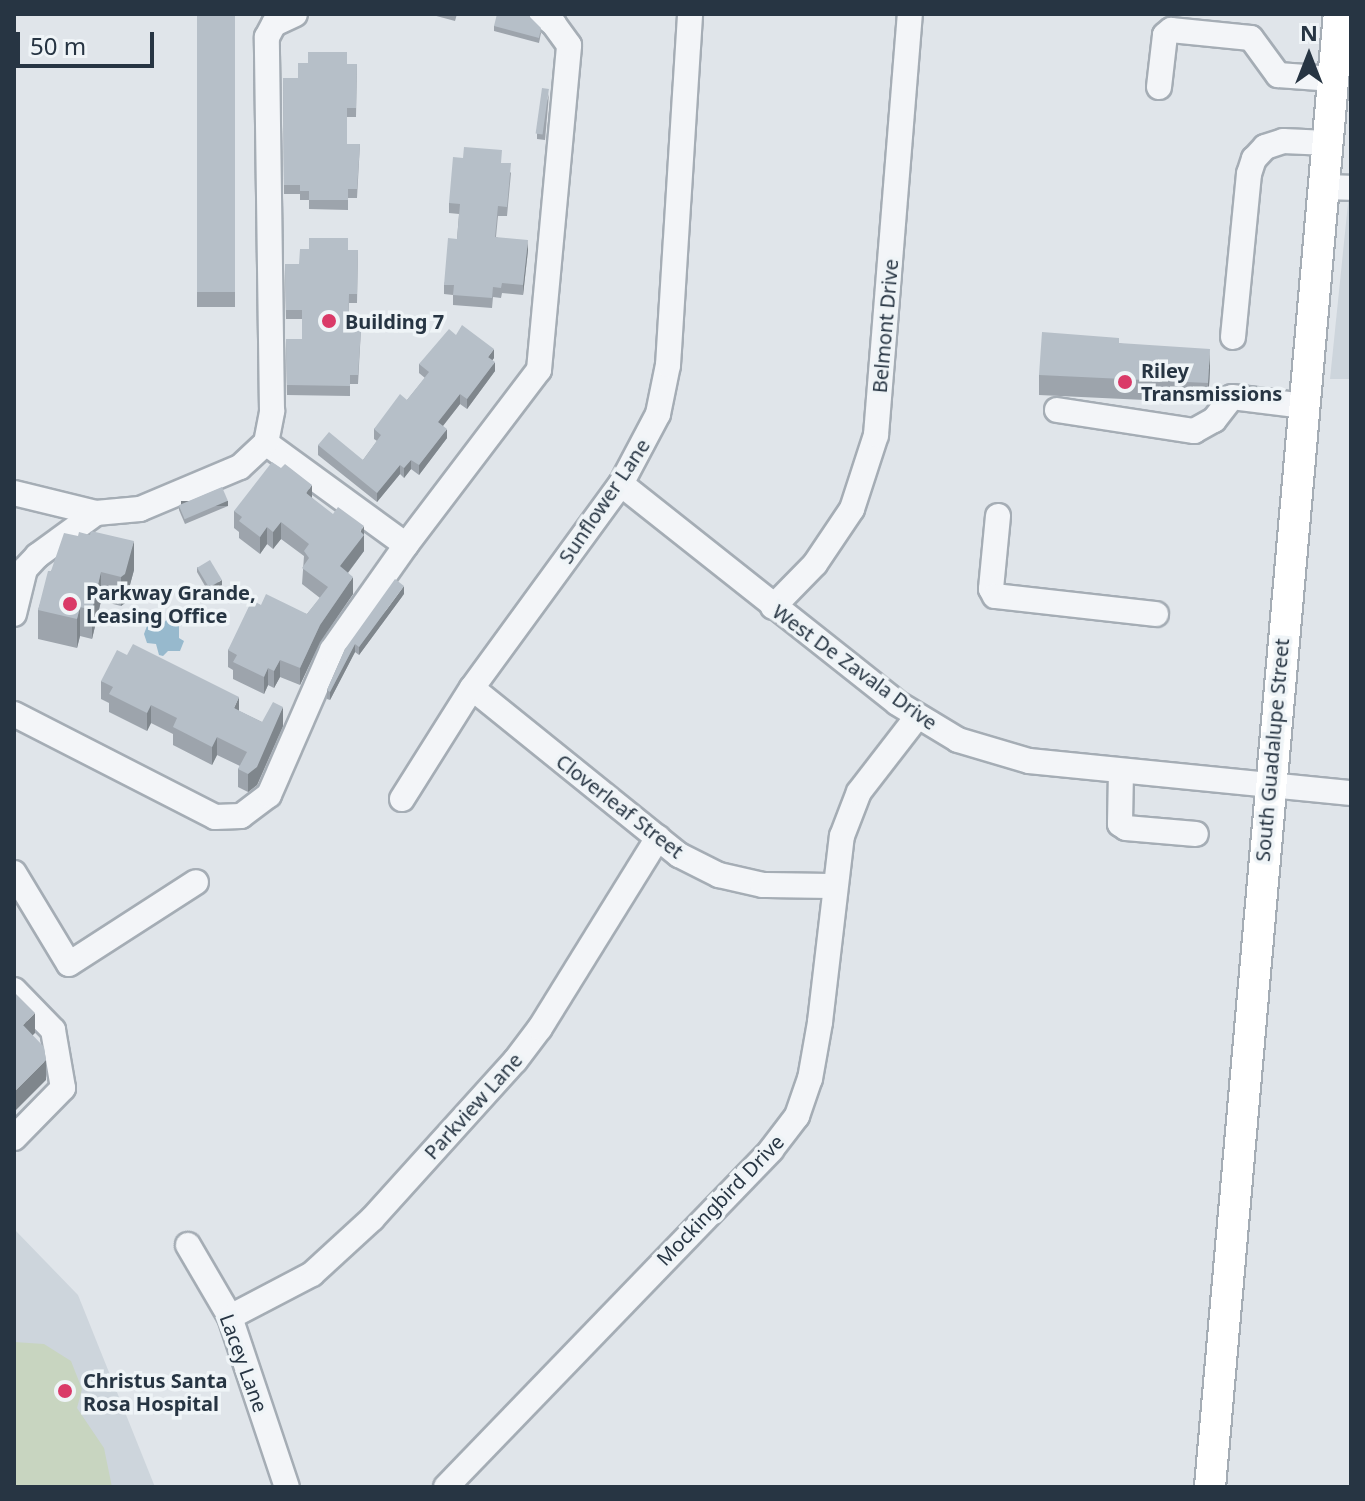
<!DOCTYPE html>
<style>
body{margin:0}
#map{position:relative;width:1365px;height:1501px;overflow:hidden;background:#e0e5ea;font-family:"Noto Sans",sans-serif}
div>[style]{position:absolute}
.built>*{inset:0;background:#cdd5dc}
.green>*{inset:0;background:#c8d5c0}
.water>*{inset:0;background:#97b9cd}
.roads{filter:drop-shadow(2px 0 #a5adb5) drop-shadow(-2px 0 #a5adb5) drop-shadow(0 2px #a5adb5) drop-shadow(0 -2px #a5adb5)}
.minor>*{height:24px;margin:-12px;padding:0 12px;transform-origin:12px;border-radius:12px;background:#f3f5f8}
.major>*{height:30px;margin:-15px;padding:0 15px;transform-origin:15px;border-radius:15px;background:#fff}
.wall>*{inset:0;background:#9da4ac;transform-origin:0 0}
.shaded-wall>*{inset:0;background:#7f868c;transform-origin:0 0}
.building>*{inset:0;background:#b6bfc8;transform-origin:0 0}
.dots>*{width:22px;height:22px;translate:-50% -50%;box-sizing:border-box;border:4px solid #eff4f7;border-radius:50%}
span{translate:-50% -50%;white-space:nowrap;text-align:center;line-height:1.15;-webkit-text-stroke:7px #eff4f7;paint-order:stroke}
.poi-label{font-size:20px;color:#273543;font-weight:700}
.left{translate:0 -50%;text-align:left}
.street-label{font-size:20px;color:#273543}
.frame{position:absolute;inset:0;border:16px solid #273543;pointer-events:none}
.north{position:absolute;left:1269px;top:16px;width:80px;height:80px;-webkit-text-stroke:6px #eff4f7;paint-order:stroke;rotate:0deg;font-size:22px;font-weight:700;line-height:32px;text-align:center;color:#273543}
.north::after{content:'';display:block;margin:auto;width:28px;height:36px;background:#273543;clip-path:polygon(50% 0,100% 100%,50% 72%,0 100%)}
.scale{position:absolute;left:16px;top:32px;width:138px;height:36px;box-sizing:border-box;border:4px solid #273543;border-top:0;padding-left:10px;font-size:24px;line-height:28px;white-space:nowrap;color:#273543;-webkit-text-stroke:6px #eff4f7;paint-order:stroke}
</style>
<div id="map">
<div class="built">
<i style="clip-path:polygon(1351px 174px,1351px 379px,1330px 379px)"></i>
<i style="clip-path:polygon(14px 1229px,78px 1295px,155px 1487px,14px 1487px)"></i>
</div>
<div class="green">
<i style="clip-path:polygon(14px 1342px,44px 1344px,71px 1361px,82px 1389px,77px 1408px,104px 1448px,112px 1487px,14px 1487px)"></i>
</div>
<div class="water">
<i style="clip-path:polygon(168px 618px,174px 618px,179px 624px,179px 638px,184px 641px,180px 651px,168px 651px,163px 656px,159px 655px,156px 644px,147px 643px,144px 634px,147px 626px,161px 626px)"></i>
</div>
<div class="roads">
<div class="minor">
<i style="left:1159px;top:87px;width:52px;rotate:-83.4deg"></i>
<i style="left:1165px;top:35px;width:8px;rotate:-40deg"></i>
<i style="left:1171px;top:30px;width:80px;rotate:5.7deg"></i>
<i style="left:1251px;top:38px;width:46px;rotate:53.9deg"></i>
<i style="left:1278px;top:75px;width:55px;rotate:4.2deg"></i>
<i style="left:1324px;top:187px;width:27px;rotate:2deg"></i>
<i style="left:1233px;top:337px;width:164px;rotate:-84.4deg"></i>
<i style="left:1249px;top:174px;width:16px;rotate:-72deg"></i>
<i style="left:1254px;top:159px;width:16px;rotate:-47deg"></i>
<i style="left:1265px;top:147px;width:19px;rotate:-18deg"></i>
<i style="left:1283px;top:141px;width:45px;rotate:2.5deg"></i>
<i style="left:1057px;top:410px;width:139px;rotate:8.7deg"></i>
<i style="left:1194px;top:431px;width:23px;rotate:-29deg"></i>
<i style="left:1214px;top:420px;width:29px;rotate:-52deg"></i>
<i style="left:1232px;top:397px;width:73px;rotate:7.1deg"></i>
<i style="left:266px;top:443px;width:173px;rotate:36.1deg"></i>
<i style="left:621px;top:484px;width:352px;rotate:38.4deg"></i>
<i style="left:897px;top:703px;width:71px;rotate:31.2deg"></i>
<i style="left:958px;top:740px;width:74px;rotate:16.5deg"></i>
<i style="left:1029px;top:761px;width:324px;rotate:5.7deg"></i>
<i style="left:14px;top:493px;width:84px;rotate:13.7deg"></i>
<i style="left:96px;top:513px;width:44px;rotate:-5.2deg"></i>
<i style="left:140px;top:509px;width:108px;rotate:-22.8deg"></i>
<i style="left:240px;top:467px;width:35px;rotate:-43deg"></i>
<i style="left:266px;top:443px;width:33px;rotate:-79deg"></i>
<i style="left:272px;top:411px;width:374px;rotate:-90.8deg"></i>
<i style="left:267px;top:37px;width:15px;rotate:-62deg"></i>
<i style="left:274px;top:24px;width:23px;rotate:-25deg"></i>
<i style="left:998px;top:516px;width:73px;rotate:95.5deg"></i>
<i style="left:991px;top:589px;width:8px;rotate:60deg"></i>
<i style="left:995px;top:596px;width:162px;rotate:6.4deg"></i>
<i style="left:773px;top:607px;width:60px;rotate:-45.7deg"></i>
<i style="left:815px;top:564px;width:66px;rotate:-56.1deg"></i>
<i style="left:852px;top:509px;width:78px;rotate:-72deg"></i>
<i style="left:876px;top:435px;width:422px;rotate:-85.4deg"></i>
<i style="left:14px;top:614px;width:46px;rotate:-76.3deg"></i>
<i style="left:25px;top:569px;width:18px;rotate:-47deg"></i>
<i style="left:37px;top:556px;width:73px;rotate:-36.1deg"></i>
<i style="left:472px;top:688px;width:266px;rotate:38.9deg"></i>
<i style="left:679px;top:855px;width:45px;rotate:26.6deg"></i>
<i style="left:719px;top:875px;width:45px;rotate:12.8deg"></i>
<i style="left:763px;top:885px;width:71px;rotate:0.8deg"></i>
<i style="left:14px;top:714px;width:226px;rotate:27.1deg"></i>
<i style="left:215px;top:817px;width:26px;rotate:-2deg"></i>
<i style="left:241px;top:816px;width:35px;rotate:-37deg"></i>
<i style="left:269px;top:795px;width:158px;rotate:-66.5deg"></i>
<i style="left:332px;top:650px;width:128px;rotate:-54.8deg"></i>
<i style="left:406px;top:545px;width:220px;rotate:-52.8deg"></i>
<i style="left:539px;top:370px;width:326px;rotate:-84.7deg"></i>
<i style="left:569px;top:45px;width:26px;rotate:-126deg"></i>
<i style="left:554px;top:24px;width:16px;rotate:-142deg"></i>
<i style="left:1121px;top:771px;width:53px;rotate:91.1deg"></i>
<i style="left:1120px;top:824px;width:7px;rotate:34deg"></i>
<i style="left:1126px;top:828px;width:70px;rotate:4.9deg"></i>
<i style="left:402px;top:799px;width:131px;rotate:-57.8deg"></i>
<i style="left:472px;top:688px;width:253px;rotate:-53.9deg"></i>
<i style="left:621px;top:484px;width:79px;rotate:-62.1deg"></i>
<i style="left:658px;top:414px;width:50px;rotate:-78.5deg"></i>
<i style="left:668px;top:365px;width:352px;rotate:-86.4deg"></i>
<i style="left:14px;top:873px;width:106px;rotate:58.9deg"></i>
<i style="left:69px;top:964px;width:151px;rotate:-32.8deg"></i>
<i style="left:14px;top:990px;width:56px;rotate:45.7deg"></i>
<i style="left:53px;top:1030px;width:59px;rotate:80.2deg"></i>
<i style="left:63px;top:1088px;width:70px;rotate:134.4deg"></i>
<i style="left:188px;top:1245px;width:83px;rotate:59.7deg"></i>
<i style="left:230px;top:1317px;width:179px;rotate:71.5deg"></i>
<i style="left:230px;top:1317px;width:93px;rotate:-27.7deg"></i>
<i style="left:312px;top:1274px;width:81px;rotate:-42.5deg"></i>
<i style="left:372px;top:1219px;width:213px;rotate:-47.9deg"></i>
<i style="left:515px;top:1061px;width:41px;rotate:-52.9deg"></i>
<i style="left:540px;top:1028px;width:224px;rotate:-58.2deg"></i>
<i style="left:446px;top:1487px;width:468px;rotate:-46deg"></i>
<i style="left:771px;top:1150px;width:43px;rotate:-52.6deg"></i>
<i style="left:797px;top:1116px;width:39px;rotate:-71deg"></i>
<i style="left:810px;top:1079px;width:58px;rotate:-80deg"></i>
<i style="left:820px;top:1022px;width:187px;rotate:-83.3deg"></i>
<i style="left:842px;top:836px;width:47px;rotate:-68.9deg"></i>
<i style="left:859px;top:792px;width:95px;rotate:-52.3deg"></i>
</div>
<div class="major">
<i style="left:1210px;top:1487px;width:1479px;rotate:-85deg"></i>
</div>
</div>
<div class="wall">
<i style="left:197px;top:14px;width:38px;height:293px"></i>
<i style="clip-path:polygon(429px 14px,457px 14px,455px 21px)"></i>
<i style="clip-path:polygon(528px 15px,541px 33px,539px 43px,494px 31px,494px 26px)"></i>
<i style="clip-path:polygon(347px 64px,357px 64px,356px 117px,347px 117px,347px 144px,360px 144px,357px 198px,348px 198px,348px 210px,309px 209px,309px 200px,300px 200px,300px 194px,284px 194px,283px 78px,298px 78px)"></i>
<i style="clip-path:polygon(549px 94px,545px 140px,537px 139px,537px 134px)"></i>
<i style="clip-path:polygon(502px 163px,511px 173px,507px 216px,498px 216px,496px 237px,528px 250px,523px 295px,502px 293px,501px 298px,493px 297px,492px 308px,453px 305px,453px 295px,444px 294px,444px 285px,457px 239px,459px 214px,449px 213px,449px 203px)"></i>
<i style="clip-path:polygon(348px 250px,358px 250px,357px 303px,349px 303px,348px 329px,361px 329px,358px 384px,350px 384px,350px 396px,287px 395px,286px 339px,302px 339px,302px 319px,286px 319px,285px 264px,299px 264px)"></i>
<i style="clip-path:polygon(1119px 343px,1210px 369px,1208px 403px,1039px 395px,1039px 375px)"></i>
<i style="clip-path:polygon(494px 358px,492px 360px,495px 371px,467px 409px,460px 404px,443px 426px,447px 438px,419px 475px,411px 469px,404px 478px,400px 474px,377px 502px,318px 455px,318px 445px,363px 460px,377px 441px,374px 439px,374px 429px,407px 400px,425px 378px,419px 373px,419px 364px)"></i>
<i style="clip-path:polygon(312px 498px,364px 551px,348px 573px,353px 594px,320px 642px,300px 685px,280px 677px,274px 688px,268px 685px,264px 694px,233px 679px,233px 670px,228px 667px,228px 650px,261px 605px,307px 614px,320px 598px,302px 584px,304px 556px,281px 539px,273px 549px,267px 544px,260px 554px,239px 538px,239px 532px,234px 528px,234px 511px)"></i>
<i style="clip-path:polygon(179px 505px,228px 506px,185px 524px,179px 510px)"></i>
<i style="clip-path:polygon(78px 536px,134px 570px,125px 603px,121px 606px,101px 601px,92px 639px,80px 636px,77px 648px,38px 639px,38px 610px,51px 571px)"></i>
<i style="clip-path:polygon(197px 567px,222px 585px,209px 593px,197px 572px)"></i>
<i style="clip-path:polygon(404px 594px,359px 655px,355px 652px,330px 700px,327px 699px,327px 690px,345px 649px)"></i>
<i style="clip-path:polygon(101px 681px,239px 711px,262px 722px,283px 726px,257px 785px,248px 792px,238px 787px,238px 769px,240px 766px,217px 755px,212px 765px,173px 745px,173px 734px,151px 723px,147px 731px,109px 712px,109px 703px,101px 699px)"></i>
</div>
<div class="shaded-wall">
<i style="clip-path:polygon(528px 240px,528px 250px,523px 295px,523px 285px)"></i>
<i style="clip-path:polygon(494px 349px,494px 358px,488px 366px,488px 357px)"></i>
<i style="clip-path:polygon(1210px 349px,1210px 369px,1208px 403px,1208px 383px)"></i>
<i style="clip-path:polygon(495px 362px,495px 371px,467px 409px,467px 399px)"></i>
<i style="clip-path:polygon(460px 394px,460px 404px,438px 432px,438px 422px)"></i>
<i style="clip-path:polygon(447px 429px,447px 438px,419px 475px,419px 465px)"></i>
<i style="clip-path:polygon(411px 460px,411px 469px,404px 478px,404px 468px)"></i>
<i style="clip-path:polygon(400px 465px,400px 474px,377px 502px,377px 493px)"></i>
<i style="clip-path:polygon(312px 485px,312px 502px,306px 493px)"></i>
<i style="left:228px;top:501px;width:5px;height:47px;rotate:90deg"></i>
<i style="clip-path:polygon(281px 522px,281px 539px,273px 549px,273px 532px)"></i>
<i style="clip-path:polygon(364px 526px,364px 551px,340px 583px,340px 566px)"></i>
<i style="clip-path:polygon(267px 527px,267px 544px,260px 554px,260px 537px)"></i>
<i style="clip-path:polygon(134px 541px,134px 570px,125px 603px,121px 606px,121px 577px)"></i>
<i style="clip-path:polygon(101px 572px,101px 601px,92px 639px,92px 610px)"></i>
<i style="clip-path:polygon(353px 577px,353px 594px,320px 642px,300px 685px,300px 668px,320px 625px)"></i>
<i style="clip-path:polygon(222px 580px,222px 585px,209px 593px,209px 588px)"></i>
<i style="clip-path:polygon(404px 586px,404px 594px,359px 655px,359px 647px)"></i>
<i style="clip-path:polygon(80px 607px,80px 636px,77px 648px,77px 619px)"></i>
<i style="clip-path:polygon(355px 644px,355px 652px,330px 700px,330px 692px)"></i>
<i style="clip-path:polygon(280px 660px,280px 677px,274px 688px,274px 671px)"></i>
<i style="clip-path:polygon(268px 668px,268px 685px,264px 694px,264px 677px)"></i>
<i style="clip-path:polygon(239px 697px,239px 715px,234px 708px)"></i>
<i style="clip-path:polygon(151px 705px,151px 723px,147px 731px,147px 713px)"></i>
<i style="clip-path:polygon(283px 707px,283px 726px,257px 785px,248px 792px,248px 774px)"></i>
<i style="clip-path:polygon(217px 737px,217px 755px,212px 765px,212px 747px)"></i>
<i style="clip-path:polygon(35px 1013px,35px 1033px,23px 1045px,23px 1025px)"></i>
<i style="clip-path:polygon(46px 1060px,46px 1080px,14px 1112px,14px 1092px)"></i>
</div>
<div class="building">
<i style="left:197px;top:14px;width:38px;height:278px"></i>
<i style="clip-path:polygon(497px 14px,527px 14px,541px 28px,539px 38px,494px 26px)"></i>
<i style="clip-path:polygon(308px 52px,347px 52px,347px 64px,357px 64px,356px 108px,347px 108px,347px 144px,360px 144px,357px 189px,348px 189px,348px 200px,309px 200px,309px 191px,300px 191px,300px 185px,284px 185px,283px 78px,298px 78px,298px 63px,308px 63px)"></i>
<i style="left:542px;top:88px;width:7px;height:46px;rotate:8deg"></i>
<i style="clip-path:polygon(464px 147px,502px 150px,501px 163px,511px 163px,507px 207px,498px 206px,495px 237px,528px 240px,523px 285px,502px 283px,501px 288px,493px 287px,492px 298px,453px 295px,454px 285px,444px 285px,448px 238px,457px 239px,460px 204px,449px 203px,453px 157px,463px 158px)"></i>
<i style="clip-path:polygon(309px 238px,348px 238px,348px 250px,358px 250px,357px 294px,349px 294px,348px 329px,361px 329px,358px 375px,350px 375px,350px 386px,287px 385px,286px 339px,302px 339px,302px 310px,286px 310px,285px 264px,299px 264px,300px 249px,309px 249px)"></i>
<i style="clip-path:polygon(462px 325px,494px 349px,488px 357px,495px 362px,467px 399px,460px 394px,438px 422px,447px 429px,419px 465px,411px 460px,404px 468px,400px 465px,377px 493px,318px 445px,329px 432px,363px 460px,381px 435px,374px 429px,400px 394px,407px 400px,429px 372px,419px 364px,449px 329px,456px 335px)"></i>
<i style="clip-path:polygon(1042px 332px,1119px 338px,1119px 343px,1210px 349px,1208px 383px,1039px 375px)"></i>
<i style="clip-path:polygon(272px 462px,281px 468px,285px 464px,312px 485px,306px 493px,333px 514px,338px 507px,364px 526px,360px 531px,364px 535px,340px 566px,353px 577px,320px 625px,300px 668px,280px 660px,274px 671px,268px 668px,264px 677px,233px 662px,237px 655px,228px 650px,252px 600px,261px 605px,266px 594px,307px 614px,328px 587px,302px 568px,309px 558px,304px 551px,309px 544px,281px 522px,273px 532px,267px 527px,260px 537px,239px 521px,242px 517px,234px 511px)"></i>
<i style="left:222px;top:487px;width:15px;height:47px;rotate:67deg"></i>
<i style="clip-path:polygon(91px 531px,134px 541px,125px 574px,121px 577px,101px 572px,92px 610px,80px 607px,77px 619px,38px 610px,48px 571px,51px 571px,64px 533px,78px 536px,79px 532px,90px 535px)"></i>
<i style="left:210px;top:560px;width:23px;height:15px;rotate:59deg"></i>
<i style="clip-path:polygon(395px 579px,404px 586px,359px 647px,355px 644px,330px 692px,327px 690px,345px 649px)"></i>
<i style="clip-path:polygon(133px 644px,239px 697px,234px 708px,262px 722px,273px 702px,283px 707px,257px 767px,248px 774px,238px 769px,247px 752px,217px 737px,212px 747px,173px 727px,177px 718px,151px 705px,147px 713px,109px 694px,113px 687px,101px 681px,117px 650px,127px 655px)"></i>
<i style="clip-path:polygon(14px 992px,35px 1013px,23px 1025px,44px 1047px,46px 1060px,14px 1092px)"></i>
</div>
<div class="dots">
<i style="left:329px;top:321px;background:#da3a68"></i>
<i style="left:1125px;top:382px;background:#da3a68"></i>
<i style="left:70px;top:604px;background:#da3a68"></i>
<i style="left:65px;top:1391px;background:#da3a68"></i>
</div>
<div class="poi-label">
<span class="left" style="left:345px;top:321px">Building 7</span>
<span class="left" style="left:1141px;top:382px">Riley<br>Transmissions</span>
<span class="left" style="left:86px;top:604px">Parkway Grande,<br>Leasing Office</span>
<span class="left" style="left:83px;top:1392px">Christus Santa<br>Rosa Hospital</span>
</div>
<div class="street-label">
<span style="left:885px;top:326px;rotate:-85deg">Belmont Drive</span>
<span style="left:604px;top:501px;rotate:-56deg">Sunflower Lane</span>
<span style="left:855px;top:667px;rotate:36deg">West De Zavala Drive</span>
<span style="left:1272px;top:750px;rotate:-85deg">South Guadalupe Street</span>
<span style="left:620px;top:806px;rotate:38deg">Cloverleaf Street</span>
<span style="left:473px;top:1106px;rotate:-48deg">Parkview Lane</span>
<span style="left:720px;top:1200px;rotate:-46deg">Mockingbird Drive</span>
<span style="left:244px;top:1363px;rotate:70deg">Lacey Lane</span>
</div>
<div class="frame"></div>
<div class="north">N</div>
<div class="scale">50 m</div>
</div>
